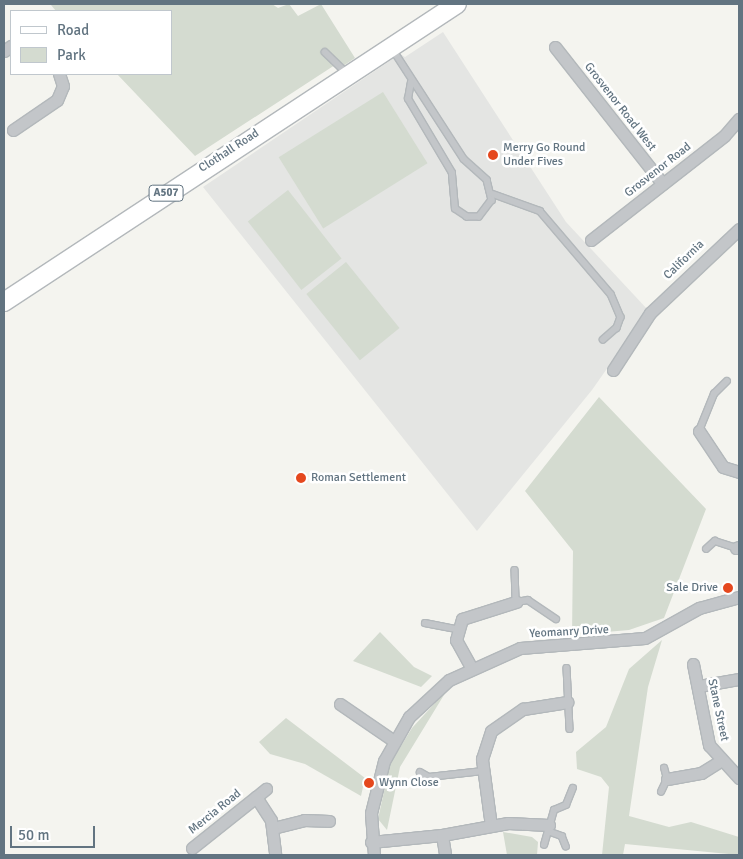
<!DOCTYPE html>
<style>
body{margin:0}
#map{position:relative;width:743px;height:859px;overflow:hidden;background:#f4f4ef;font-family:Signika,sans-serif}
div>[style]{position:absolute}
.built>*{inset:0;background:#e4e5e3}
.green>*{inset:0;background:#d4dbd0;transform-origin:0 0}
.roads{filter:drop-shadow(1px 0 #b3b8bb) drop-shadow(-1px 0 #b3b8bb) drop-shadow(0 1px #b3b8bb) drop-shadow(0 -1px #b3b8bb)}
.lane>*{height:5.5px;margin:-2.75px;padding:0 2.75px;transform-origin:2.75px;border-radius:2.75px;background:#c3c6c9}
.street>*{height:11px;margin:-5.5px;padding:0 5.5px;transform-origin:5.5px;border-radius:5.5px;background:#c3c6c9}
.primary>*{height:18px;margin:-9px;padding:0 9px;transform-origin:9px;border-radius:9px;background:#fff}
.dots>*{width:14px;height:14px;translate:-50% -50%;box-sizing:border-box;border:2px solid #fff;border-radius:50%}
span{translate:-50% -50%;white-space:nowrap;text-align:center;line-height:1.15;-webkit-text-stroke:5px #fff;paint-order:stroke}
.shield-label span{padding:1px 4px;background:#fff;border:1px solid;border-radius:4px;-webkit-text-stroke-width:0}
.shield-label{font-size:11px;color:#627481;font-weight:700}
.street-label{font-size:12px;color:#627481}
.poi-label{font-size:12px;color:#627481}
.left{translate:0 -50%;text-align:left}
.right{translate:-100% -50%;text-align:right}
.frame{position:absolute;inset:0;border:5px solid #627481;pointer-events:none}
.legend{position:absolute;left:10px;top:10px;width:162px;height:65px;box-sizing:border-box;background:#fff;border:1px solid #c0c7cd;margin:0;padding:6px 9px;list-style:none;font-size:15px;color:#627481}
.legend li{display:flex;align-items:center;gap:10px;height:25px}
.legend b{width:25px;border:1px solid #c0c7cd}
.scale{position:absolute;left:10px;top:826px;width:85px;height:22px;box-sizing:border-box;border:2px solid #627481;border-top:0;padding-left:6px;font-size:15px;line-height:18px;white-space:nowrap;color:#627481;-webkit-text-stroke:4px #fff;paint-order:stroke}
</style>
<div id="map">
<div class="built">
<i style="clip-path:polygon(443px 32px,566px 222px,648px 310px,592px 390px,477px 531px,203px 187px,400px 54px,405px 57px)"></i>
</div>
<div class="green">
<i style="clip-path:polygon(272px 4px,278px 8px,289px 4px,298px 16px,321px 4px,355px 58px,343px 66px,338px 63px,195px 156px,117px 74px,171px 74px,171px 11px,56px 11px,51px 5px)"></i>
<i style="left:383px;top:92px;width:84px;height:123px;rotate:58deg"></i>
<i style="left:288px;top:190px;width:87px;height:51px;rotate:52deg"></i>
<i style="left:346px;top:262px;width:85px;height:51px;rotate:51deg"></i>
<i style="clip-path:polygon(599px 397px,706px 509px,664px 618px,629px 630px,572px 635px,573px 551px,525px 491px)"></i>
<i style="clip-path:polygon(380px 632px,414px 667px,432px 676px,421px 687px,353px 661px)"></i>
<i style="clip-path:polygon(662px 640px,648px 687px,629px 816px,669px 827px,691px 822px,739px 837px,739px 855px,625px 844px,623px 855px,602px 855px,609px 787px,601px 777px,577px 769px,576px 752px,606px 727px,629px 669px)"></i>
<i style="clip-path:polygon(447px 690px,400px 767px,387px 830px,378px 819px,390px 764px,412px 728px)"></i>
<i style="clip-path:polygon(286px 718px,365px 778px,361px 796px,305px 764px,270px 754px,259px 742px)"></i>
<i style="clip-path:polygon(503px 832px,532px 837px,538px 842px,537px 855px,507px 855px)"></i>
</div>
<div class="roads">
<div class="lane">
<i style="left:392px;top:48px;width:132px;rotate:57deg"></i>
<i style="left:464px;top:159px;width:31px;rotate:42deg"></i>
<i style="left:487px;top:180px;width:21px;rotate:76deg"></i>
<i style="left:492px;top:200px;width:21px;rotate:127deg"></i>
<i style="left:479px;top:217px;width:12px;rotate:180deg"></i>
<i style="left:467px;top:217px;width:14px;rotate:-146deg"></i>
<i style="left:455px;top:209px;width:36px;rotate:-95deg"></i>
<i style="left:452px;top:173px;width:86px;rotate:-120.7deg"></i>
<i style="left:408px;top:99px;width:17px;rotate:-80deg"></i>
<i style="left:325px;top:52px;width:32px;rotate:44deg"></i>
<i style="left:493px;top:194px;width:50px;rotate:19.9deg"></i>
<i style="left:540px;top:211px;width:109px;rotate:49.5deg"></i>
<i style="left:611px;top:294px;width:25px;rotate:67deg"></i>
<i style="left:621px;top:317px;width:12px;rotate:110deg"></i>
<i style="left:617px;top:328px;width:18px;rotate:139deg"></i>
<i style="left:699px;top:431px;width:40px;rotate:-68deg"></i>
<i style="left:714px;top:394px;width:18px;rotate:-45deg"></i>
<i style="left:706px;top:549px;width:12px;rotate:-42deg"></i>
<i style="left:715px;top:541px;width:22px;rotate:18deg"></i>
<i style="left:515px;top:570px;width:32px;rotate:88deg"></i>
<i style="left:516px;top:602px;width:12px;rotate:-9deg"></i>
<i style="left:528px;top:600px;width:34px;rotate:34deg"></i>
<i style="left:425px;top:623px;width:33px;rotate:11deg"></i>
<i style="left:567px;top:668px;width:61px;rotate:87.2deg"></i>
<i style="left:420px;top:772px;width:10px;rotate:29deg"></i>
<i style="left:429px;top:777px;width:54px;rotate:-6.3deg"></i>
<i style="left:661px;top:792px;width:14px;rotate:-65deg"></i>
<i style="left:667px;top:779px;width:11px;rotate:-105deg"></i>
<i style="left:548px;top:831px;width:15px;rotate:20deg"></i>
<i style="left:562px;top:836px;width:11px;rotate:68deg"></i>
<i style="left:544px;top:845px;width:36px;rotate:-74deg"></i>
<i style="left:554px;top:810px;width:13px;rotate:-23deg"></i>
<i style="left:566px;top:805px;width:18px;rotate:-68deg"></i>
</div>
<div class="street">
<i style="left:555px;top:47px;width:174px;rotate:51.8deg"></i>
<i style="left:4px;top:51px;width:9px;rotate:-36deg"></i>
<i style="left:13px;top:130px;width:53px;rotate:-34.3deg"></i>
<i style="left:57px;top:100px;width:15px;rotate:-67deg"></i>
<i style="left:63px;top:86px;width:13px;rotate:-108deg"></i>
<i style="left:591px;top:240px;width:169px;rotate:-38deg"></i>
<i style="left:724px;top:136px;width:23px;rotate:-49deg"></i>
<i style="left:613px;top:370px;width:68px;rotate:-57deg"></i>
<i style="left:650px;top:313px;width:122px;rotate:-43.3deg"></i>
<i style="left:699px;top:431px;width:43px;rotate:56.3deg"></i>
<i style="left:723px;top:467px;width:17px;rotate:17deg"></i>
<i style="left:736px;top:548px;width:3px;rotate:-18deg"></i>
<i style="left:693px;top:664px;width:83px;rotate:78.8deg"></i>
<i style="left:709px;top:745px;width:45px;rotate:47.7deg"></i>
<i style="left:471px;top:667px;width:31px;rotate:-119deg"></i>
<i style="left:456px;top:640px;width:22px;rotate:-74deg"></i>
<i style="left:462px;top:619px;width:57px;rotate:-17.5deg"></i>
<i style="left:699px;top:686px;width:41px;rotate:-9.9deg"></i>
<i style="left:340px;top:704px;width:65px;rotate:34.4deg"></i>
<i style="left:667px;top:779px;width:35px;rotate:-10deg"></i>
<i style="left:701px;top:773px;width:22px;rotate:-32deg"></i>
<i style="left:256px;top:797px;width:13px;rotate:-39deg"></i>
<i style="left:491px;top:826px;width:68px;rotate:-97.7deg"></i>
<i style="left:482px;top:759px;width:29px;rotate:-72deg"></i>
<i style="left:491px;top:731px;width:39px;rotate:-35deg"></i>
<i style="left:523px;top:709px;width:45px;rotate:-9deg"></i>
<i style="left:273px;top:828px;width:32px;rotate:-14deg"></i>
<i style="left:304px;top:820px;width:25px;rotate:2deg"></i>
<i style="left:442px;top:835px;width:20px;rotate:81deg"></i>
<i style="left:371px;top:842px;width:71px;rotate:-5.6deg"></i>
<i style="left:442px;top:835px;width:67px;rotate:-10.3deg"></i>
<i style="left:508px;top:823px;width:41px;rotate:2.8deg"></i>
<i style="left:192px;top:848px;width:82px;rotate:-38.6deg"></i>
<i style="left:256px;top:797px;width:27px;rotate:57deg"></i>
<i style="left:271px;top:820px;width:35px;rotate:83deg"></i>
<i style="left:374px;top:855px;width:42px;rotate:-94.1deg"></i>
<i style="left:371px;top:813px;width:54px;rotate:-76deg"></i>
<i style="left:384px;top:761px;width:51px;rotate:-60.4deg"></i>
<i style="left:409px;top:717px;width:54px;rotate:-42.8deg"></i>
<i style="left:449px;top:680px;width:78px;rotate:-24.3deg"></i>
<i style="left:520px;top:648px;width:125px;rotate:-4.6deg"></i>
<i style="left:645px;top:638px;width:62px;rotate:-29.1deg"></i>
<i style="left:699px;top:608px;width:41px;rotate:-15.4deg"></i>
</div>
<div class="primary">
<i style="left:4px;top:302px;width:542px;rotate:-33.34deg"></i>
</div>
</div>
<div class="dots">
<i style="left:493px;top:155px;background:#e5481e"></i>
<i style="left:301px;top:478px;background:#e5481e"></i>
<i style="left:728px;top:588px;background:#e5481e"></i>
<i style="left:369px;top:783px;background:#e5481e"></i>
</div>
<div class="shield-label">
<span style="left:166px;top:193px">A507</span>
</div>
<div class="street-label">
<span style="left:620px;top:107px;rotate:52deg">Grosvenor Road West</span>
<span style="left:229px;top:151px;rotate:-33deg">Clothall Road</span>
<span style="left:658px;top:170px;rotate:-38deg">Grosvenor Road</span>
<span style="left:684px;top:260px;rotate:-44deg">California</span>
<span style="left:569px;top:632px;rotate:-3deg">Yeomanry Drive</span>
<span style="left:718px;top:710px;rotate:78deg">Stane Street</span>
<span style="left:215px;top:812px;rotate:-39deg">Mercia Road</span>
</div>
<div class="poi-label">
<span class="left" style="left:503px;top:155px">Merry Go Round<br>Under Fives</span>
<span class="left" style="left:311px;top:478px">Roman Settlement</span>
<span class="right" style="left:718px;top:588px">Sale Drive</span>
<span class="left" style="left:379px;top:783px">Wynn Close</span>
</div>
<div class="frame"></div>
<ul class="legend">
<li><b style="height:6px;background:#fff"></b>Road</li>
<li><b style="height:14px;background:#d4dbd0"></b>Park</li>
</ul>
<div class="scale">50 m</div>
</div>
